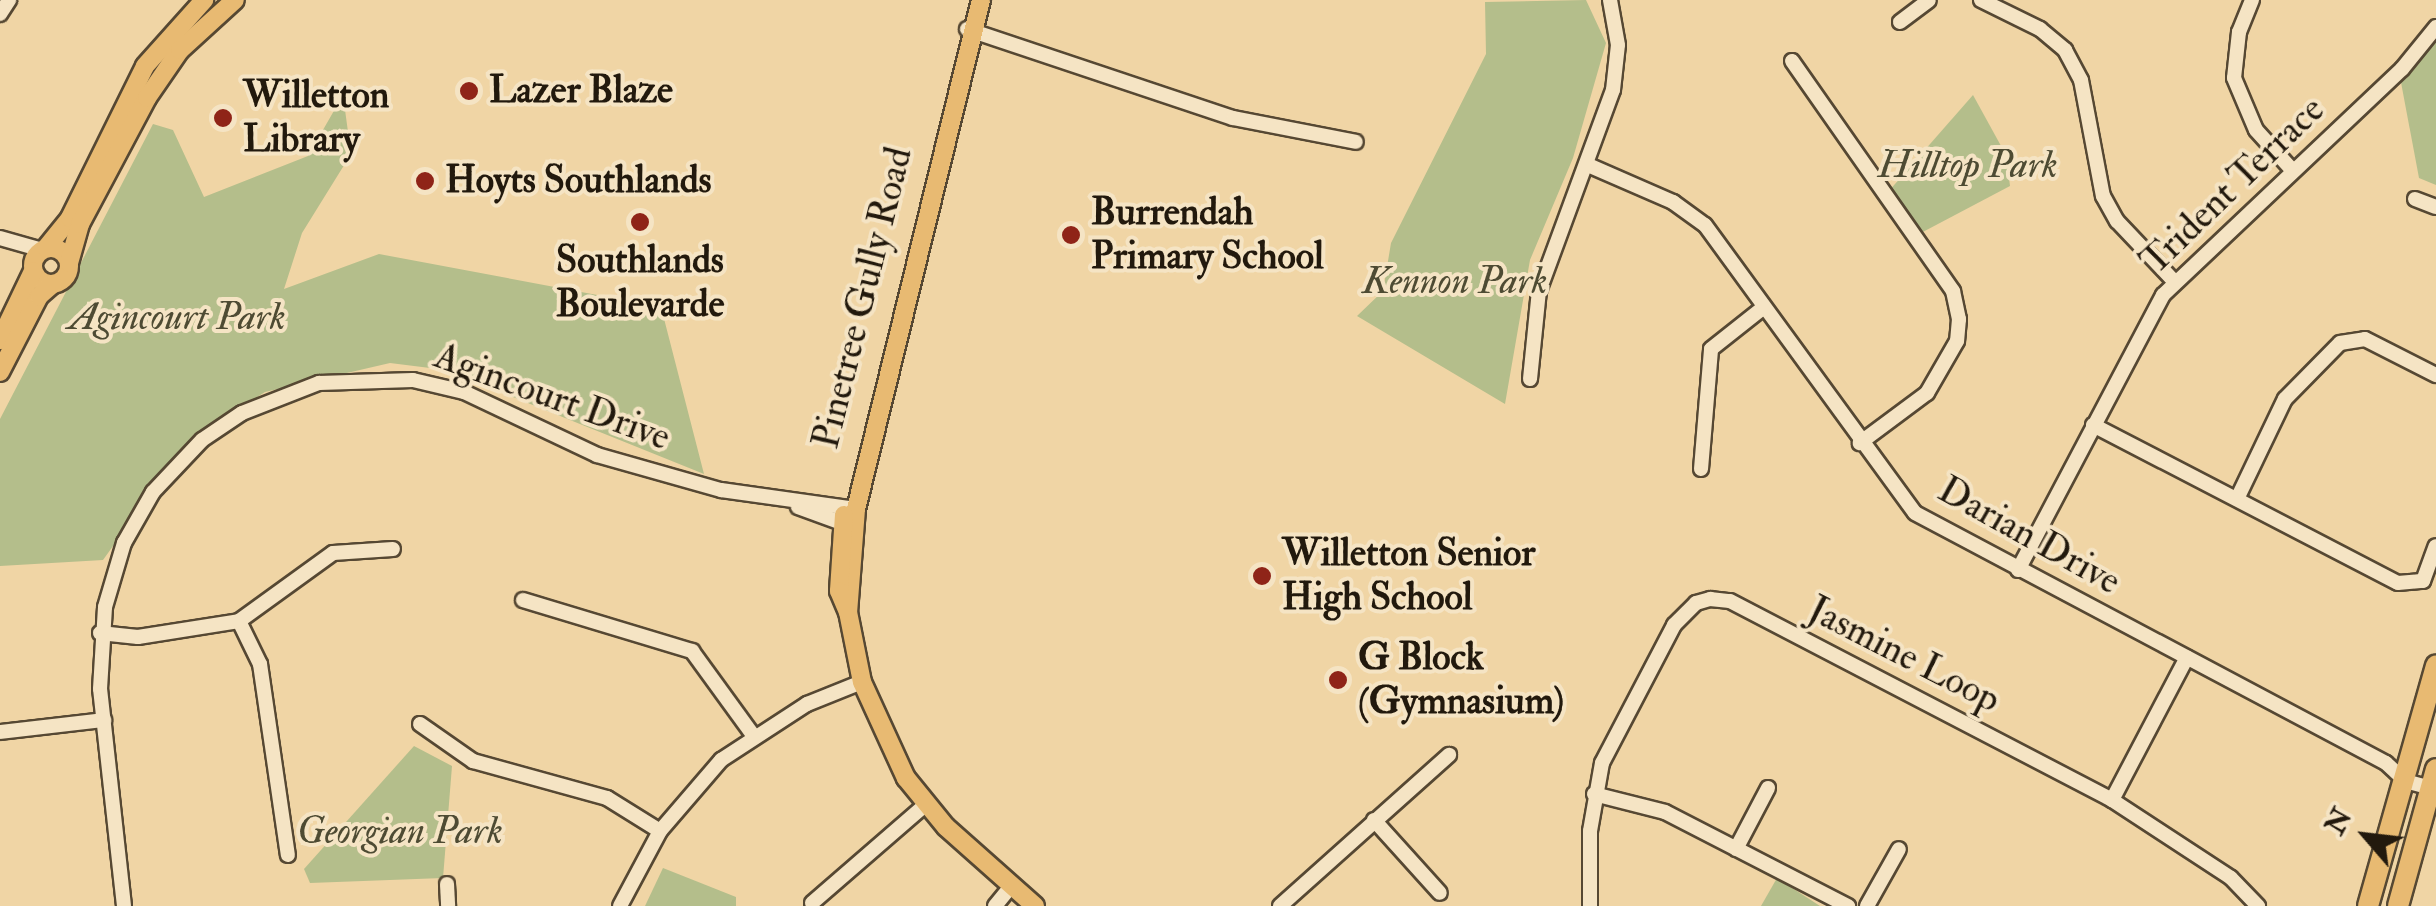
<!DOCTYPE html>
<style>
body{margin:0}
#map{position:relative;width:2436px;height:906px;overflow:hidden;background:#f0d5a5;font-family:"IM FELL Double Pica",serif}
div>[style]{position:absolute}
.green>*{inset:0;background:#b4be8b}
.roads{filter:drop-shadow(2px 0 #564833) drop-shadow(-2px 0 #564833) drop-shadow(0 2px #564833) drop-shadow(0 -2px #564833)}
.minor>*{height:14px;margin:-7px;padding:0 7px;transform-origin:7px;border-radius:7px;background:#f5e4c4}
.major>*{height:18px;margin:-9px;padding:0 9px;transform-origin:9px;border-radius:9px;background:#e8ba72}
.major>.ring{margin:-9px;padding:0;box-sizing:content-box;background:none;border:18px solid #e8ba72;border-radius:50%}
.highway>*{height:20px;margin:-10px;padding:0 10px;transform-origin:10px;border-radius:10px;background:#e8ba72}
.dots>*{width:28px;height:28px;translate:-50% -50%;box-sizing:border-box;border:5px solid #f5e4c4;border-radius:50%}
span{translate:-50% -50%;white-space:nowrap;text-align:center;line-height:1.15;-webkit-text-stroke:8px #f5e4c4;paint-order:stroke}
.poi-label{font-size:38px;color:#22190d;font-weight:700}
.left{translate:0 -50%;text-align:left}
.park-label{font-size:38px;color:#4e4b33;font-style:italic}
.street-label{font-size:38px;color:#22190d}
.north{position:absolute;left:2316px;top:786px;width:100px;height:100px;-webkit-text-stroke:8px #f5e4c4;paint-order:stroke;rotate:298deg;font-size:28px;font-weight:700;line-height:40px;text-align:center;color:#22190d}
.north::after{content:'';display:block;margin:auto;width:35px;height:45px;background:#22190d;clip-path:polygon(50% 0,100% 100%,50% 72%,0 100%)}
</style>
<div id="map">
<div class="green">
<i style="clip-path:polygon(1586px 0,1606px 43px,1573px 158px,1530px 260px,1505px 404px,1357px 316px,1383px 291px,1391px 243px,1486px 54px,1485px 2px)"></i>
<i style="clip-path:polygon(2436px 28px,2436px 185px,2419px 178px,2400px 77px)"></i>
<i style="clip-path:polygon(343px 95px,351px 154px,302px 233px,284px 289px,379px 254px,661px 307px,704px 474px,446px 370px,390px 363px,265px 392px,190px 439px,103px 560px,0 566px,0 419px,153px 124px,173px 130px,204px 197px,308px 156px)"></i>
<i style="clip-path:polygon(1973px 95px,2006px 155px,2010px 186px,1919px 234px,1888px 192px)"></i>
<i style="clip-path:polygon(414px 746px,452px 766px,443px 878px,310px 883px,304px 869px)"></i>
<i style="clip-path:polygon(663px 868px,736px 897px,736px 906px,645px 906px)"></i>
<i style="clip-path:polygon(1777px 878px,1820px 906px,1761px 906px)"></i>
</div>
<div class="roads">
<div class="minor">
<i style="left:1981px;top:0;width:66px;rotate:26.2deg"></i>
<i style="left:2040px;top:29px;width:33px;rotate:40deg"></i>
<i style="left:2065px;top:50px;width:34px;rotate:62deg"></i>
<i style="left:2081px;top:80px;width:118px;rotate:79.3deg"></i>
<i style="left:2103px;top:196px;width:29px;rotate:61deg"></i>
<i style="left:2117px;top:221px;width:83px;rotate:46.5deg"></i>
<i style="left:2252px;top:0;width:35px;rotate:112deg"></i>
<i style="left:2239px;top:32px;width:46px;rotate:96.2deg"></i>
<i style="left:2234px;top:78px;width:56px;rotate:67.1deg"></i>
<i style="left:2256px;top:130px;width:55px;rotate:47.9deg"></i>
<i style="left:0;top:14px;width:17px;rotate:-57deg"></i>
<i style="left:1900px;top:22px;width:36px;rotate:-37deg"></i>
<i style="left:967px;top:29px;width:280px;rotate:18.5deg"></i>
<i style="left:1233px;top:118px;width:125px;rotate:11deg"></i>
<i style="left:1792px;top:61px;width:281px;rotate:55deg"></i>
<i style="left:1953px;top:291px;width:29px;rotate:78deg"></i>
<i style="left:1959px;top:319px;width:22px;rotate:95deg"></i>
<i style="left:1957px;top:341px;width:60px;rotate:120deg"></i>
<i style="left:1927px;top:393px;width:84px;rotate:143.3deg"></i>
<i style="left:1588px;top:165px;width:93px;rotate:23.5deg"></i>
<i style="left:1673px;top:202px;width:39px;rotate:36deg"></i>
<i style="left:1705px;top:225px;width:356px;rotate:53.9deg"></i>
<i style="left:1915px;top:513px;width:533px;rotate:27.96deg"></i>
<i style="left:2386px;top:763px;width:26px;rotate:43deg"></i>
<i style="left:2405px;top:781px;width:27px;rotate:15deg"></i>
<i style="left:2415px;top:199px;width:22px;rotate:21deg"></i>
<i style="left:0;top:238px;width:44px;rotate:15.9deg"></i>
<i style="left:1530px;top:379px;width:88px;rotate:-84.2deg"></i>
<i style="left:1539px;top:291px;width:214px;rotate:-69.8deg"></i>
<i style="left:1613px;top:90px;width:45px;rotate:-83.7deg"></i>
<i style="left:1618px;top:45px;width:46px;rotate:-100.1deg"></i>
<i style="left:2093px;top:425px;width:343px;rotate:27.4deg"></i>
<i style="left:2398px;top:583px;width:25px;rotate:-5deg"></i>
<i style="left:2423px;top:581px;width:37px;rotate:-70deg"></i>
<i style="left:1701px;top:469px;width:120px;rotate:-85.2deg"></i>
<i style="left:1711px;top:349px;width:66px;rotate:-38.3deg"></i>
<i style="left:2237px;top:499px;width:111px;rotate:-64.4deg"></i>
<i style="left:2285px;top:399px;width:78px;rotate:-45.5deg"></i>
<i style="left:2340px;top:343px;width:25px;rotate:-9deg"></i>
<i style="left:2365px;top:339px;width:80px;rotate:26.9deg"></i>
<i style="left:798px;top:507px;width:59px;rotate:20deg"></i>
<i style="left:2018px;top:570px;width:311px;rotate:-62.2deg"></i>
<i style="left:2163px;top:295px;width:329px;rotate:-43.4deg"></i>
<i style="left:2402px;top:69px;width:54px;rotate:-51deg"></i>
<i style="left:523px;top:600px;width:177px;rotate:16.8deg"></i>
<i style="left:692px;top:651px;width:104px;rotate:54deg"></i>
<i style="left:239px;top:621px;width:48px;rotate:64deg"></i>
<i style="left:260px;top:664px;width:193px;rotate:81.7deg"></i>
<i style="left:100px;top:633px;width:38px;rotate:6deg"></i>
<i style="left:138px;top:637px;width:102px;rotate:-9deg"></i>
<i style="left:239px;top:621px;width:116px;rotate:-35.9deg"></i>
<i style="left:333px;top:553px;width:60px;rotate:-3.8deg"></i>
<i style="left:420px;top:724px;width:65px;rotate:34.9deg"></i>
<i style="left:473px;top:761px;width:139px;rotate:15.4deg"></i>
<i style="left:607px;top:798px;width:62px;rotate:31.9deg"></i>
<i style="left:0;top:732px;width:105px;rotate:-6.6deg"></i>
<i style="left:1594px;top:794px;width:73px;rotate:14.2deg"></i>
<i style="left:1665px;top:812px;width:206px;rotate:27.2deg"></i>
<i style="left:2112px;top:800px;width:161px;rotate:-62.3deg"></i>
<i style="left:1374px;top:820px;width:98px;rotate:47.9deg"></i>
<i style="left:1736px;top:849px;width:69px;rotate:-62.3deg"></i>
<i style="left:447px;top:884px;width:22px;rotate:87deg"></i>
<i style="left:812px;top:903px;width:150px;rotate:-40.9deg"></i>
<i style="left:124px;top:906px;width:218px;rotate:-96.3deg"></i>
<i style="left:100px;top:689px;width:82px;rotate:-86.5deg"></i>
<i style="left:105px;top:607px;width:67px;rotate:-73.5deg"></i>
<i style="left:124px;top:543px;width:59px;rotate:-60.4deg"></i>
<i style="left:153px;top:492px;width:71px;rotate:-46.7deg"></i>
<i style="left:202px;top:440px;width:48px;rotate:-34deg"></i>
<i style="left:242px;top:413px;width:83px;rotate:-21.3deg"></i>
<i style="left:319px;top:383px;width:94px;rotate:-1.8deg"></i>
<i style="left:413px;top:380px;width:52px;rotate:13.2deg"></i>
<i style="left:464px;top:392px;width:147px;rotate:25.3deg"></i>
<i style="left:597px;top:455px;width:129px;rotate:15.8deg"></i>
<i style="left:721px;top:490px;width:136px;rotate:8deg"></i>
<i style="left:620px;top:906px;width:85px;rotate:-61.9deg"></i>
<i style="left:660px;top:831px;width:94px;rotate:-49.3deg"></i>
<i style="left:721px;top:760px;width:103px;rotate:-33.1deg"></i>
<i style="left:807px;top:704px;width:59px;rotate:-21.8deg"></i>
<i style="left:995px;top:906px;width:26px;rotate:-51deg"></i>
<i style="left:1280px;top:906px;width:227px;rotate:-41.8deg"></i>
<i style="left:1590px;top:906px;width:75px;rotate:-90deg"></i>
<i style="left:1590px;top:831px;width:69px;rotate:-80deg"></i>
<i style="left:1602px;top:763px;width:156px;rotate:-62.4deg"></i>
<i style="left:1674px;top:625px;width:31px;rotate:-45deg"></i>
<i style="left:1696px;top:603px;width:15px;rotate:-16deg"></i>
<i style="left:1710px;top:599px;width:20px;rotate:6deg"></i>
<i style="left:1730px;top:601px;width:431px;rotate:27.5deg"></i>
<i style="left:2112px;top:800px;width:142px;rotate:33.2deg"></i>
<i style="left:2231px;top:878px;width:39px;rotate:46deg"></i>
<i style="left:1867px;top:906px;width:65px;rotate:-60.7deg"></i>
</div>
<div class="major">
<i style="left:981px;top:0;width:524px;rotate:103.8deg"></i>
<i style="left:856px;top:509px;width:103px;rotate:94.4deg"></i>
<i style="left:848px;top:612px;width:71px;rotate:78.7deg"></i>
<i style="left:862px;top:682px;width:106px;rotate:65.4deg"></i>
<i style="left:906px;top:778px;width:63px;rotate:50.8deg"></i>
<i style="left:946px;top:827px;width:119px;rotate:41.6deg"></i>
<i class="ring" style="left:33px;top:248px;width:18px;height:18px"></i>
<i style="left:46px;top:248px;width:38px;rotate:-51deg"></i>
<i style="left:70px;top:218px;width:169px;rotate:-63.7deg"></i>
<i style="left:145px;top:66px;width:89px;rotate:-48.2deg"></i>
<i style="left:69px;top:263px;width:41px;rotate:-74.2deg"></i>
<i style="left:80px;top:224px;width:143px;rotate:-62deg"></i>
<i style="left:147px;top:98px;width:58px;rotate:-55.5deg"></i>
<i style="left:180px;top:50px;width:74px;rotate:-42.3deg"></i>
<i style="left:0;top:340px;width:76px;rotate:-64.4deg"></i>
<i style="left:0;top:372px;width:85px;rotate:-62.8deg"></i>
<i style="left:39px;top:296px;width:18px;rotate:-41deg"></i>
<i style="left:844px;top:515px;width:76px;rotate:93.8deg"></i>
<i style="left:839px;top:591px;width:23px;rotate:67deg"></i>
</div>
<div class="highway">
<i style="left:2368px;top:906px;width:250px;rotate:-74.2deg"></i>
<i style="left:2398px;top:906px;width:142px;rotate:-74.5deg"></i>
</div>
</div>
<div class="dots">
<i style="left:469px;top:91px;background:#8f2418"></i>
<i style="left:223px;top:118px;background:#8f2418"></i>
<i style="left:425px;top:181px;background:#8f2418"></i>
<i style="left:640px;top:222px;background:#8f2418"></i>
<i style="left:1071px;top:235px;background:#8f2418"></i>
<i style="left:1262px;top:576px;background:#8f2418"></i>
<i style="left:1338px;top:680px;background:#8f2418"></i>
</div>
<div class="poi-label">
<span class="left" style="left:489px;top:91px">Lazer Blaze</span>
<span class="left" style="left:243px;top:118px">Willetton<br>Library</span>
<span class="left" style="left:445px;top:181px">Hoyts Southlands</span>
<span class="left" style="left:1091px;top:235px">Burrendah<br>Primary School</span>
<span style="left:640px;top:283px">Southlands<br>Boulevarde</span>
<span class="left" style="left:1282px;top:576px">Willetton Senior<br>High School</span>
<span class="left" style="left:1358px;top:680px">G Block<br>(Gymnasium)</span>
</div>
<div class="park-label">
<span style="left:1968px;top:166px">Hilltop Park</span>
<span style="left:1455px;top:282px">Kennon Park</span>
<span style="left:177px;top:318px">Agincourt Park</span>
<span style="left:400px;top:832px">Georgian Park</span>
</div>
<div class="street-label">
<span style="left:2233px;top:186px;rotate:-44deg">Trident Terrace</span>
<span style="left:863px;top:298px;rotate:-76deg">Pinetree Gully Road</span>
<span style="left:552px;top:397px;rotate:20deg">Agincourt Drive</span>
<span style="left:2029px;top:536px;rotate:29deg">Darian Drive</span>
<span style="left:1904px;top:655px;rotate:27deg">Jasmine Loop</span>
</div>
<div class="north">N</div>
</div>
